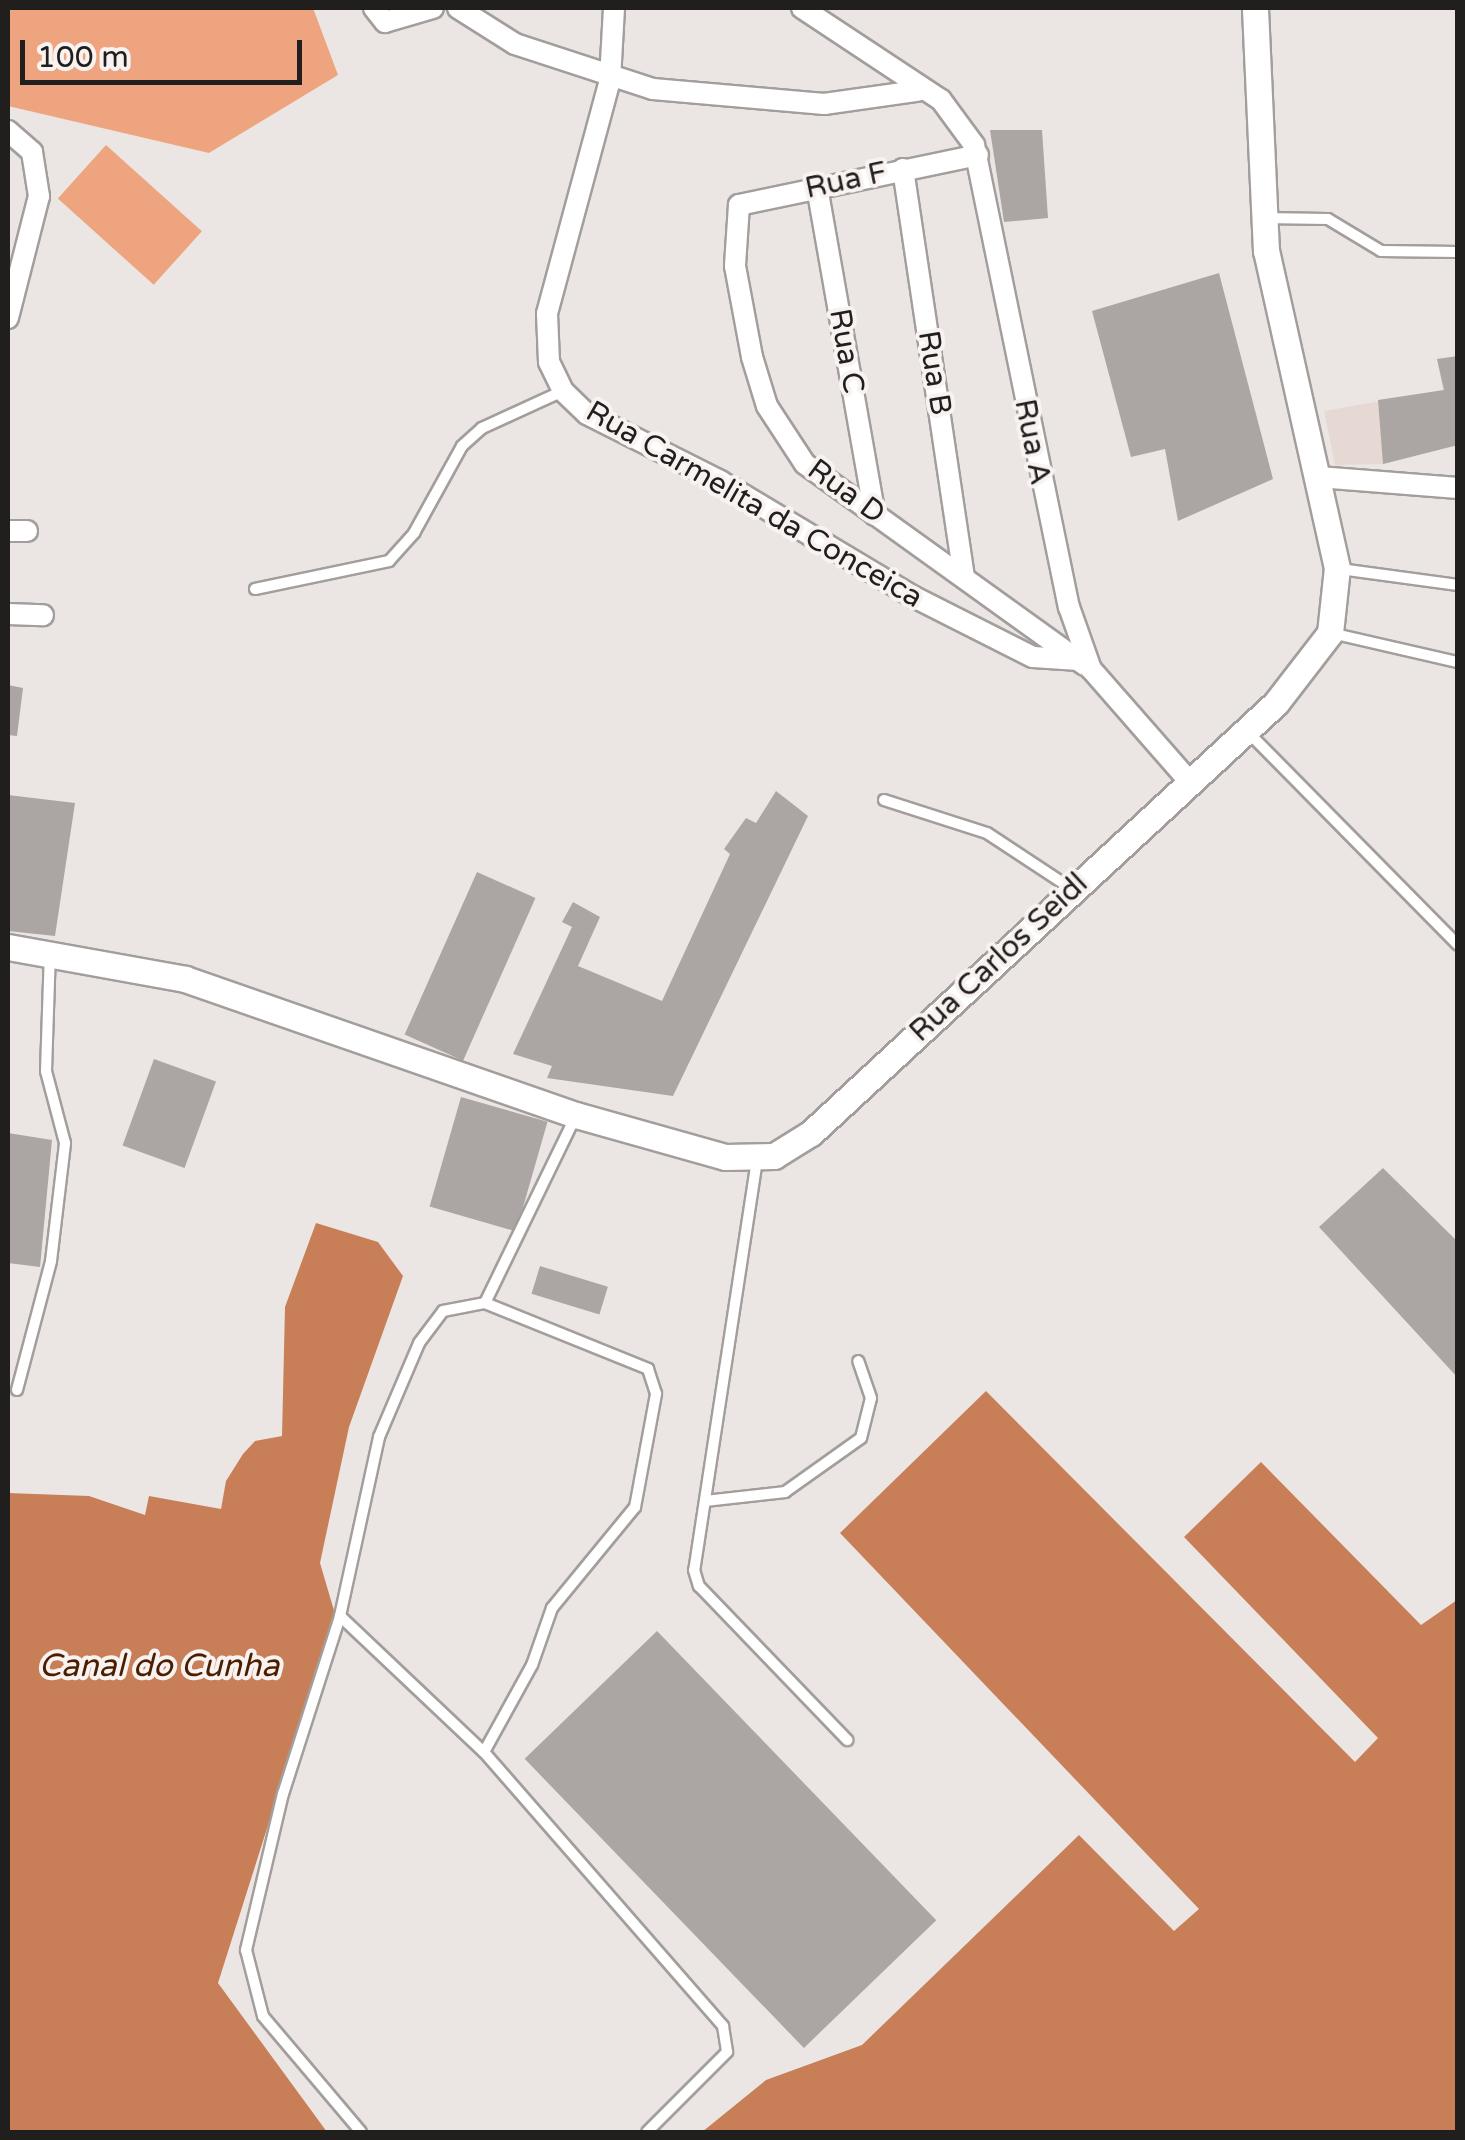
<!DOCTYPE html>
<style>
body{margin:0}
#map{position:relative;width:1465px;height:2140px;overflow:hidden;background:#ebe6e3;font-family:"Varela Round",sans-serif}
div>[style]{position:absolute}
.built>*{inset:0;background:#e6d9d3}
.green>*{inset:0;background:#eea57f;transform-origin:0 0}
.water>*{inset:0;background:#c87f58}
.building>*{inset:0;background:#aba6a4;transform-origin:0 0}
.roads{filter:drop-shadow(2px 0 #a39e9c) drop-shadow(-2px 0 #a39e9c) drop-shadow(0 2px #a39e9c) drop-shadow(0 -2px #a39e9c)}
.service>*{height:10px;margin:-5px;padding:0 5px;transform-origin:5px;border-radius:5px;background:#fff}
.minor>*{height:20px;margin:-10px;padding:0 10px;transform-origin:10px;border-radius:10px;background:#fff}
.tertiary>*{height:25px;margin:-12.5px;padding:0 12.5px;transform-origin:12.5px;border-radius:12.5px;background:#fff}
span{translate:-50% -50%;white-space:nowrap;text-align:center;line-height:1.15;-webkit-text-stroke:8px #f8f3f1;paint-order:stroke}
.street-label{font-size:30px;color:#211f1e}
.water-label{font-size:32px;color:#4c1e00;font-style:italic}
.frame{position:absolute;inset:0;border:10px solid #211f1e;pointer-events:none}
.scale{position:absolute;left:20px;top:40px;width:282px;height:45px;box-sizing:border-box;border:5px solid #211f1e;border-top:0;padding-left:12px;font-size:30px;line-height:35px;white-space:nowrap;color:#211f1e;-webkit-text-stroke:8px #f8f3f1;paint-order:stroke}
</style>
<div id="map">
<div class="built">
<i style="clip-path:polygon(1457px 356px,1457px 445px,1383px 464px,1335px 465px,1324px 411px,1443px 390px,1437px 359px)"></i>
</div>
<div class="green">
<i style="clip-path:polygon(8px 8px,313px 8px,338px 75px,209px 153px,8px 106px)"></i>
<i style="left:106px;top:145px;width:129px;height:72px;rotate:42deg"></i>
</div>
<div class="water">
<i style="clip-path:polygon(316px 1223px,378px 1242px,403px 1276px,349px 1427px,320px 1563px,335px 1614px,218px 1983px,327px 2132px,8px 2132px,8px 1493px,89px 1496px,145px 1515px,149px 1496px,221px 1509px,226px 1481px,243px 1454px,255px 1441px,282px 1436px,285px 1307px)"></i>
<i style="clip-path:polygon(986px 1391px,1355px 1762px,1378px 1738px,1184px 1537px,1261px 1462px,1421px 1625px,1457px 1600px,1457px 2132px,702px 2132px,766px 2080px,862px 2045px,1079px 1835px,1174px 1931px,1199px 1909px,840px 1533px)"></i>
</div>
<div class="building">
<i style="clip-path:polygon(990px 130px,1042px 130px,1048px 218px,1004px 222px)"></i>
<i style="clip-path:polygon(1219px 273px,1273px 479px,1178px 521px,1165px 449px,1131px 457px,1092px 311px)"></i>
<i style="clip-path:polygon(1458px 356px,1458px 445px,1383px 464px,1378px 400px,1444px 390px,1437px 359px)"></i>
<i style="clip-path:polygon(8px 685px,23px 688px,17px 736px,8px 735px)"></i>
<i style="clip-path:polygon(776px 791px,808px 816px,673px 1096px,547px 1078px,552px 1066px,513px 1054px,572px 927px,562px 922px,573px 902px,600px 917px,578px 966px,662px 1001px,730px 854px,724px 849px,746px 818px,756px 823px)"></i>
<i style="clip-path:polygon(8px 795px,75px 803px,55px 936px,8px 931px)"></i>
<i style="left:477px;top:872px;width:64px;height:178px;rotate:24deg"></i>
<i style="left:154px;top:1059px;width:66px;height:92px;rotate:20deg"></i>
<i style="left:461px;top:1097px;width:90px;height:114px;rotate:16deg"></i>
<i style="clip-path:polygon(8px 1133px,52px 1140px,40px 1267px,8px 1263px)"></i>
<i style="clip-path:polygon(1383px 1168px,1458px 1242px,1458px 1378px,1319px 1227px)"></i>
<i style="left:540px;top:1266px;width:71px;height:29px;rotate:17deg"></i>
<i style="left:657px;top:1631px;width:402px;height:184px;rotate:46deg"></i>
</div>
<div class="roads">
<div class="service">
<i style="left:1263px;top:218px;width:65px;rotate:0.9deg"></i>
<i style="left:1328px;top:219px;width:62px;rotate:31.1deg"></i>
<i style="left:1381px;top:251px;width:77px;rotate:0.7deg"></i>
<i style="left:1340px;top:569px;width:119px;rotate:7.7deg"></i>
<i style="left:255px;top:589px;width:137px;rotate:-11.8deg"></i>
<i style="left:389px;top:561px;width:38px;rotate:-48deg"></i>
<i style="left:414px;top:533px;width:99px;rotate:-61.1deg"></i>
<i style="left:462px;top:446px;width:27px;rotate:-42deg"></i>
<i style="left:482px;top:428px;width:89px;rotate:-24.6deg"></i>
<i style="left:1331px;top:633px;width:130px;rotate:12.9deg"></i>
<i style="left:1248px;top:732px;width:299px;rotate:45.4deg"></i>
<i style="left:884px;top:800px;width:108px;rotate:17.8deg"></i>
<i style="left:987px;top:833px;width:102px;rotate:33.4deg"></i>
<i style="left:757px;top:1160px;width:415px;rotate:98.7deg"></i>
<i style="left:694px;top:1570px;width:17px;rotate:73deg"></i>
<i style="left:699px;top:1586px;width:214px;rotate:46.1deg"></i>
<i style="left:485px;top:1303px;width:208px;rotate:-64.1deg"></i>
<i style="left:17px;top:1390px;width:133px;rotate:-75.2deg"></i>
<i style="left:51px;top:1261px;width:119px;rotate:-83.2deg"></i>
<i style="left:65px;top:1143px;width:74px;rotate:-104.8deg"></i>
<i style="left:46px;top:1071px;width:118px;rotate:-88.1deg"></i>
<i style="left:705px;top:1501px;width:81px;rotate:-6.4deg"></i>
<i style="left:785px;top:1492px;width:93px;rotate:-35.4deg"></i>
<i style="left:861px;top:1438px;width:41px;rotate:-76deg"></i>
<i style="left:871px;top:1398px;width:39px;rotate:-109deg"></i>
<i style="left:340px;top:1616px;width:183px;rotate:-77.7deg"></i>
<i style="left:379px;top:1437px;width:102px;rotate:-66.9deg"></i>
<i style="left:419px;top:1343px;width:40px;rotate:-53deg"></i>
<i style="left:443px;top:1311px;width:43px;rotate:-10.8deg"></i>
<i style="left:485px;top:1303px;width:176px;rotate:22deg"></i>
<i style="left:648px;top:1369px;width:26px;rotate:72deg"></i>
<i style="left:656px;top:1394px;width:115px;rotate:100.5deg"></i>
<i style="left:635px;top:1507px;width:131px;rotate:129.4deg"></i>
<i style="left:552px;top:1608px;width:60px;rotate:109.3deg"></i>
<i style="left:532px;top:1665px;width:99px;rotate:118.9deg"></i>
<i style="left:361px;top:2132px;width:152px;rotate:-130.2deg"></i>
<i style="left:263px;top:2016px;width:68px;rotate:-104.4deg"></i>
<i style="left:246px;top:1950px;width:160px;rotate:-76.7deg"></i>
<i style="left:283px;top:1794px;width:187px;rotate:-72.2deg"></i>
<i style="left:340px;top:1616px;width:198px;rotate:43.4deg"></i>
<i style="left:484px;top:1752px;width:364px;rotate:48.9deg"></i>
<i style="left:723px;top:2026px;width:26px;rotate:81deg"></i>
<i style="left:727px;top:2052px;width:113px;rotate:135deg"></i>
</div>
<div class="minor">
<i style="left:374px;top:8px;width:18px;rotate:52deg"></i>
<i style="left:385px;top:22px;width:50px;rotate:-16.3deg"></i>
<i style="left:458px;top:8px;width:67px;rotate:32.3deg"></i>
<i style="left:515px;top:44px;width:145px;rotate:18.1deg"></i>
<i style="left:653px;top:89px;width:172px;rotate:5deg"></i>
<i style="left:824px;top:104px;width:94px;rotate:-8deg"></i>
<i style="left:614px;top:8px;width:72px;rotate:93.2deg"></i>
<i style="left:610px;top:80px;width:242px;rotate:105.1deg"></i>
<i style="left:547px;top:314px;width:48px;rotate:87.6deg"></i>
<i style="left:549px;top:362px;width:32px;rotate:64deg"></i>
<i style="left:563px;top:391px;width:33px;rotate:44deg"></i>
<i style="left:587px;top:414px;width:149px;rotate:26.7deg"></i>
<i style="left:720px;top:481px;width:226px;rotate:30.9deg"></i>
<i style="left:914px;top:597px;width:133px;rotate:26.8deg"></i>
<i style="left:1033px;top:657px;width:46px;rotate:3.7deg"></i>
<i style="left:802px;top:8px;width:167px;rotate:33.5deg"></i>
<i style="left:941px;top:100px;width:56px;rotate:53.7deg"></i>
<i style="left:974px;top:145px;width:472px;rotate:78.4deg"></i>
<i style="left:1069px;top:607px;width:66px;rotate:70.5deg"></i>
<i style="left:1091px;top:669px;width:150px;rotate:48.8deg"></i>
<i style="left:8px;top:131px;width:32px;rotate:41deg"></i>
<i style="left:32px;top:152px;width:45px;rotate:81deg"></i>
<i style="left:39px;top:196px;width:126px;rotate:104.3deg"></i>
<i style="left:978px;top:155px;width:244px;rotate:168.2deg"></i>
<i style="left:739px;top:205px;width:61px;rotate:93.8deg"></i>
<i style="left:735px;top:266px;width:93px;rotate:79.4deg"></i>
<i style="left:752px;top:357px;width:51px;rotate:73deg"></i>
<i style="left:767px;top:406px;width:69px;rotate:56.8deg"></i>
<i style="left:805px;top:464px;width:345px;rotate:35.7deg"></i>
<i style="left:903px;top:169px;width:412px;rotate:81.5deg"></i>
<i style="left:817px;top:187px;width:333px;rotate:80deg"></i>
<i style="left:1319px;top:477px;width:139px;rotate:4.5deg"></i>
<i style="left:8px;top:531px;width:19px"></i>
<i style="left:8px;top:614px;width:35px;rotate:2deg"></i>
</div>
<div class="tertiary">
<i style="left:8px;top:947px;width:180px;rotate:10.2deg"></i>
<i style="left:185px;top:979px;width:414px;rotate:19.2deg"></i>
<i style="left:576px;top:1115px;width:155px;rotate:15.7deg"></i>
<i style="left:725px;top:1157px;width:49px;rotate:-1.2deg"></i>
<i style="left:774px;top:1156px;width:44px;rotate:-31.9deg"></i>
<i style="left:811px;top:1133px;width:633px;rotate:-42.76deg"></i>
<i style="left:1276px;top:703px;width:88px;rotate:-52.4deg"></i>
<i style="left:1330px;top:633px;width:65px;rotate:-83.9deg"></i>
<i style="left:1337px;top:568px;width:325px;rotate:-102.6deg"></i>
<i style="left:1266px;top:251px;width:243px;rotate:-92.6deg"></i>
</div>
</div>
<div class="street-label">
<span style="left:846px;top:181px;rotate:-12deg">Rua F</span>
<span style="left:846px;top:351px;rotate:80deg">Rua C</span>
<span style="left:934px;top:373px;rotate:81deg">Rua B</span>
<span style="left:1032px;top:442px;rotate:79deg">Rua A</span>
<span style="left:846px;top:492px;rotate:36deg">Rua D</span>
<span style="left:754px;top:505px;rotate:30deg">Rua Carmelita da Conceica</span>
<span style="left:999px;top:958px;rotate:-43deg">Rua Carlos Seidl</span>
</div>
<div class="water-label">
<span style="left:159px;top:1666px">Canal do Cunha</span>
</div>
<div class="frame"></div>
<div class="scale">100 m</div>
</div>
